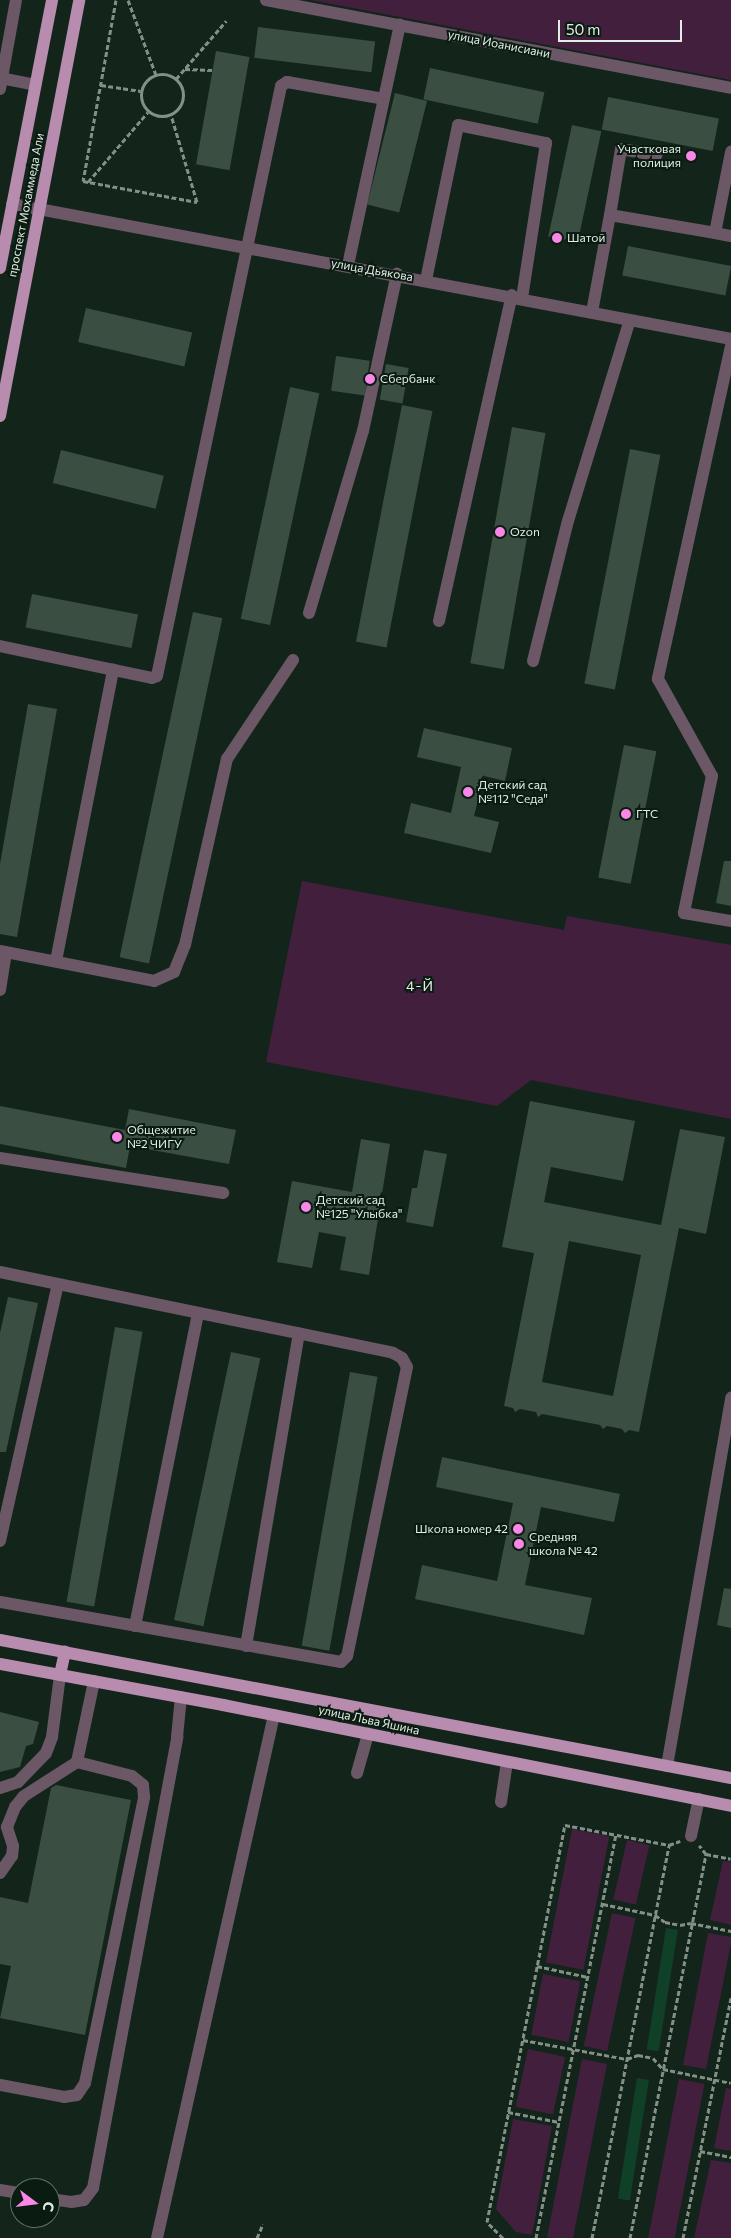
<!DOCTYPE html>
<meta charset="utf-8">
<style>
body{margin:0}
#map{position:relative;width:731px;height:2238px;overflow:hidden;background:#13251a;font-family:Commissioner,sans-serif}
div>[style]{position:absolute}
.green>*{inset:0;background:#431f3e;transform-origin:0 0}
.water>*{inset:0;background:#114028;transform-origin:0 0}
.building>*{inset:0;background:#3b4e42;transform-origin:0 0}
.path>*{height:3px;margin-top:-1.5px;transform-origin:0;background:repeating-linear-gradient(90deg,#829087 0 5px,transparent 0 7.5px)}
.path>.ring{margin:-1.5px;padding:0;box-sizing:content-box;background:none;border:3px solid #829087;border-radius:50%}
.minor>*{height:12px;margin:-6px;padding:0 6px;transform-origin:6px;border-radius:6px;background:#6c5767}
.major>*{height:12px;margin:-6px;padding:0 6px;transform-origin:6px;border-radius:6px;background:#b88caf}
.dots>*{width:14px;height:14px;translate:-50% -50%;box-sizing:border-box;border:2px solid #0a1b11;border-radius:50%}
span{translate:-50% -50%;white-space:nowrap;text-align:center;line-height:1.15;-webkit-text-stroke:4px #0a1b11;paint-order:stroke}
.street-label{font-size:12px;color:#e1ede5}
.poi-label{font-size:12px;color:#e1ede5}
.right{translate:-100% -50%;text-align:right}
.left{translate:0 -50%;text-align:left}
.neighbourhood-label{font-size:14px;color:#e1ede5;letter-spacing:1px}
.north{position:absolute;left:10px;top:2178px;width:50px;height:50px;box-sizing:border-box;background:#0a1b11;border:1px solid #606f66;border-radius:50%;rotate:105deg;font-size:14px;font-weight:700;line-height:20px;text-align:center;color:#e1ede5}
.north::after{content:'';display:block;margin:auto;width:18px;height:22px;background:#fa87e8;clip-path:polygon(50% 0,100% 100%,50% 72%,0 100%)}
.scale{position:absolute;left:558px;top:20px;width:124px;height:22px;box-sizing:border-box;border:2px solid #e1ede5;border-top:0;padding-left:6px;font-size:15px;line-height:18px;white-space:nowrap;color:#e1ede5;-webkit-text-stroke:4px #0a1b11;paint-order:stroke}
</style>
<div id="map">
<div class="green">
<i style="clip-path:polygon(311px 0,731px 0,731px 80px)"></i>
<i style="clip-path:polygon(302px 881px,564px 930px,567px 916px,731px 945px,731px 1119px,531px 1080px,497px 1106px,266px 1062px)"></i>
<i style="left:572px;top:1829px;width:38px;height:136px;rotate:11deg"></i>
<i style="left:627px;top:1840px;width:23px;height:61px;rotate:13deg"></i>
<i style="clip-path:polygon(723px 1861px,731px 1862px,731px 1925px,710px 1920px)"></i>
<i style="left:612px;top:1913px;width:24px;height:136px;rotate:12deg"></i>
<i style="clip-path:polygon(708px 1933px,731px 1937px,731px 1943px,706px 2069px,683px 2065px)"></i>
<i style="left:543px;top:1974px;width:38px;height:62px;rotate:11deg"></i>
<i style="left:528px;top:2049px;width:38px;height:59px;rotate:12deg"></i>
<i style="clip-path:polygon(582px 2059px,607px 2064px,573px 2238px,551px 2238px,547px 2237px)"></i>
<i style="left:679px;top:2079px;width:26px;height:162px;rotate:11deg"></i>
<i style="clip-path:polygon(726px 2088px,731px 2089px,731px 2151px,714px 2148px)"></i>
<i style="clip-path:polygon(513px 2119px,552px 2126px,532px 2235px,516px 2232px,496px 2209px)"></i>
<i style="clip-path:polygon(711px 2160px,731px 2163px,731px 2238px,694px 2238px)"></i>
</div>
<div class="water">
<i style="left:666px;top:1928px;width:12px;height:123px;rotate:9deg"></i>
<i style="left:637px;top:2078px;width:12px;height:122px;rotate:9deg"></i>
</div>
<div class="building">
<i style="left:258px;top:27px;width:118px;height:31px;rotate:7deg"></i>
<i style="left:216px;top:51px;width:34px;height:115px;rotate:10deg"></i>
<i style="left:430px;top:68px;width:117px;height:32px;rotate:12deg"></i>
<i style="left:395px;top:93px;width:33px;height:115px;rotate:14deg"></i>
<i style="left:608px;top:97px;width:113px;height:33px;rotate:11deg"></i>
<i style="left:572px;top:125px;width:30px;height:114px;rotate:12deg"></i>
<i style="left:628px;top:246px;width:105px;height:30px;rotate:11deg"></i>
<i style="left:86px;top:308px;width:109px;height:35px;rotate:13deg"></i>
<i style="left:336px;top:356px;width:34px;height:35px;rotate:8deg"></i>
<i style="left:386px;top:364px;width:23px;height:36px;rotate:10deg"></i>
<i style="left:290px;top:387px;width:30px;height:237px;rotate:12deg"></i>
<i style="left:402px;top:405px;width:31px;height:241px;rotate:11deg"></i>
<i style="left:512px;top:427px;width:34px;height:240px;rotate:10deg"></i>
<i style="left:630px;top:449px;width:31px;height:239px;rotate:11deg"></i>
<i style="left:61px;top:450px;width:106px;height:34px;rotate:14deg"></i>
<i style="left:32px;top:594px;width:108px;height:34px;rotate:11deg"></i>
<i style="left:193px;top:612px;width:30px;height:353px;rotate:12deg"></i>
<i style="clip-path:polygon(28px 704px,57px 709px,17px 937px,0 934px,0 864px)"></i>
<i style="clip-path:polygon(424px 728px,512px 748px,505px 781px,484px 776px,474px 816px,499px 822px,491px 853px,404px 833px,411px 803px,451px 813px,461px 767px,417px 757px)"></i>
<i style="left:624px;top:745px;width:33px;height:135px;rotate:11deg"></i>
<i style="clip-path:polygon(724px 861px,731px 861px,731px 906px,716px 903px)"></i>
<i style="clip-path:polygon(evenodd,530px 1101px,635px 1121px,623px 1181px,551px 1167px,544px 1202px,661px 1225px,680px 1129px,725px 1137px,706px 1234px,679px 1228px,639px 1432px,629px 1430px,625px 1433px,622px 1429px,607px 1426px,603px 1429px,600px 1425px,542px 1414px,538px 1417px,536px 1412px,520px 1409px,515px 1412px,513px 1408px,504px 1406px,534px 1253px,502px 1247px,530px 1101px,569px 1241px,641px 1255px,613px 1396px,542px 1382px,569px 1241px)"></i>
<i style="clip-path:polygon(0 1106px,125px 1130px,129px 1109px,236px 1130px,229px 1164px,130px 1146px,126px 1168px,0 1144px)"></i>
<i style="clip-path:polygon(361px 1139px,390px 1144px,369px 1275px,340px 1270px,346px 1237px,319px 1232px,312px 1268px,277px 1262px,292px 1181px,352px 1192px)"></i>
<i style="clip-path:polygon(424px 1150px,447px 1154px,433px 1227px,406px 1222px,412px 1188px,417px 1188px)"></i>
<i style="clip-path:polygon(8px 1297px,38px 1303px,6px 1452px,0 1452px,0 1333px)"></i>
<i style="left:115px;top:1327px;width:28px;height:279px;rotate:10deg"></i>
<i style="left:231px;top:1352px;width:30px;height:274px;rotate:12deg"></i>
<i style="left:350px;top:1372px;width:28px;height:278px;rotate:10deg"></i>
<i style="clip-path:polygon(442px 1457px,620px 1494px,614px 1522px,541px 1507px,525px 1585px,592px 1598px,584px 1635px,415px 1599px,422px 1565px,497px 1581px,513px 1503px,436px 1487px)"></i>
<i style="clip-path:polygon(724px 1588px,731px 1589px,731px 1628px,717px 1625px)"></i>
<i style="clip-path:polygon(0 1712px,39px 1722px,33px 1744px,26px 1746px,20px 1767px,0 1772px)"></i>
<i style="clip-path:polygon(56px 1785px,131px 1800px,85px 2035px,0 2018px,11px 1966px,0 1964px,0 1897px,28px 1903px,51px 1788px)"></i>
</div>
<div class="path">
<i style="left:116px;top:0;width:184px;rotate:100.3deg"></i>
<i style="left:83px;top:181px;width:116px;rotate:10.4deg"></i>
<i style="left:197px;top:202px;width:91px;rotate:-106.6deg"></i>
<i style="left:128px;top:0;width:80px;rotate:69.5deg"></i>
<i style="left:185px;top:69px;width:27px;rotate:2deg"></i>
<i class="ring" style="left:141px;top:74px;width:39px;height:39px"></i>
<i style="left:176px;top:79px;width:77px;rotate:-49.2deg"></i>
<i style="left:101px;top:85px;width:40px;rotate:8.5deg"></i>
<i style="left:88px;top:182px;width:92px;rotate:-49.4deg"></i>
<i style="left:706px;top:1854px;width:25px;rotate:11deg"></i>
<i style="left:603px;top:1904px;width:53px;rotate:11.9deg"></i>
<i style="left:655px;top:1915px;width:12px;rotate:35deg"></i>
<i style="left:665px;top:1922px;width:15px;rotate:11deg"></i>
<i style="left:680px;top:1925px;width:11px;rotate:-10deg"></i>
<i style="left:691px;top:1923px;width:41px;rotate:11.3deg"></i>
<i style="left:537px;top:1966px;width:52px;rotate:12.2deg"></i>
<i style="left:523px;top:2040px;width:106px;rotate:10.4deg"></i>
<i style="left:627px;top:2059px;width:12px;rotate:-20deg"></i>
<i style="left:638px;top:2055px;width:15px;rotate:11deg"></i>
<i style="left:653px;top:2058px;width:15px;rotate:48deg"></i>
<i style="left:663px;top:2069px;width:69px;rotate:11.6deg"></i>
<i style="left:508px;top:2112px;width:52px;rotate:11.1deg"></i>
<i style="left:700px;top:2151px;width:32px;rotate:11deg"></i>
<i style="left:257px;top:2238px;width:15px;rotate:-67deg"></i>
<i style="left:503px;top:2238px;width:23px;rotate:-135deg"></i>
<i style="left:487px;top:2222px;width:405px;rotate:-78.9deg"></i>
<i style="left:565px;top:1825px;width:106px;rotate:10.9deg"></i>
<i style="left:536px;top:2238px;width:411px;rotate:-78.8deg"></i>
<i style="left:592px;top:2238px;width:400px;rotate:-78.9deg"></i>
<i style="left:669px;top:1845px;width:12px;rotate:-20deg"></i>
<i style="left:630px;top:2238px;width:391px;rotate:-78.8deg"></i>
<i style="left:706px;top:1854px;width:11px;rotate:-128deg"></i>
<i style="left:683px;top:2238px;width:245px;rotate:-78.7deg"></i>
</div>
<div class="minor">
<i style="left:266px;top:0;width:473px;rotate:10.7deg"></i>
<i style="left:0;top:78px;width:36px;rotate:11deg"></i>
<i style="left:0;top:89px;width:90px;rotate:-79.8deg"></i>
<i style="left:12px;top:204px;width:732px;rotate:10.63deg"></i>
<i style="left:610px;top:215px;width:67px;rotate:-80.5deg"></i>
<i style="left:621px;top:149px;width:36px;rotate:10deg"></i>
<i style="left:715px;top:233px;width:16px;rotate:11deg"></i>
<i style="left:348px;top:265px;width:246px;rotate:-77.8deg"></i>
<i style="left:426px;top:280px;width:158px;rotate:-78.3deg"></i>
<i style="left:458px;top:125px;width:90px;rotate:11.6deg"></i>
<i style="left:546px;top:143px;width:157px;rotate:98.8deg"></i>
<i style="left:592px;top:312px;width:99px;rotate:-79.5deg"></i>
<i style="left:610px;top:215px;width:107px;rotate:9.7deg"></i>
<i style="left:715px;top:233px;width:83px;rotate:-78.8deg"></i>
<i style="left:731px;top:346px;width:341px;rotate:102.4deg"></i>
<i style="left:658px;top:679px;width:111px;rotate:60.9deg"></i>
<i style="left:712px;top:776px;width:140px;rotate:101.6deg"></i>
<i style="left:684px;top:913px;width:48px;rotate:9.7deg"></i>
<i style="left:309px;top:613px;width:190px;rotate:-73.5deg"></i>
<i style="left:363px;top:431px;width:161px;rotate:-77.8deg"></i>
<i style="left:439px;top:621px;width:334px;rotate:-77.4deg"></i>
<i style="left:0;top:646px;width:155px;rotate:11.9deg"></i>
<i style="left:152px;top:678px;width:5px;rotate:-22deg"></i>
<i style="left:157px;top:676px;width:603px;rotate:-78.13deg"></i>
<i style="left:281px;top:86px;width:7px;rotate:-34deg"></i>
<i style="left:287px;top:82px;width:98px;rotate:9.9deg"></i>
<i style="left:533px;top:661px;width:144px;rotate:-76deg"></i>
<i style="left:568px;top:521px;width:210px;rotate:-72.9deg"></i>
<i style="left:0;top:951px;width:157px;rotate:11deg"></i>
<i style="left:154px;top:981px;width:22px;rotate:-24deg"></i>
<i style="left:174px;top:972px;width:29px;rotate:-68deg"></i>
<i style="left:185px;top:945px;width:191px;rotate:-77.3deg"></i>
<i style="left:227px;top:759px;width:119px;rotate:-56.3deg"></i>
<i style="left:56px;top:961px;width:297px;rotate:-78.9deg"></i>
<i style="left:0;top:990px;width:38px;rotate:-81deg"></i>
<i style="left:0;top:1158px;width:226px;rotate:8.9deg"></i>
<i style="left:0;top:1272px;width:401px;rotate:11.6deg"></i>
<i style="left:393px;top:1353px;width:10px;rotate:29deg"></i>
<i style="left:402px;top:1358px;width:10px;rotate:61deg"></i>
<i style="left:407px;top:1367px;width:295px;rotate:101.7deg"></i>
<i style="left:347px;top:1656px;width:8px;rotate:135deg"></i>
<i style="left:341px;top:1662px;width:346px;rotate:-170deg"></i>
<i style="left:0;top:1541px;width:263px;rotate:-77.3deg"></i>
<i style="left:135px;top:1626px;width:319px;rotate:-78.6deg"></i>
<i style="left:246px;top:1646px;width:317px;rotate:-80.4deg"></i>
<i style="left:667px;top:1766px;width:374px;rotate:-80.1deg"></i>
<i style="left:357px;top:1773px;width:41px;rotate:-74.2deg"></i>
<i style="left:0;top:1788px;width:19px;rotate:-18deg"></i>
<i style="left:18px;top:1782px;width:40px;rotate:-46deg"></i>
<i style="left:46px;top:1753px;width:17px;rotate:-69deg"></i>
<i style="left:52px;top:1737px;width:63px;rotate:-82.6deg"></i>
<i style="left:501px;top:1802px;width:40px;rotate:-81.5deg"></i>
<i style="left:691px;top:1836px;width:38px;rotate:-78deg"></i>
<i style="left:0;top:1873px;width:21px;rotate:-55deg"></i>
<i style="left:12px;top:1856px;width:10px;rotate:-84deg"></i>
<i style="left:13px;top:1846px;width:20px;rotate:-108deg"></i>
<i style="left:7px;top:1827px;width:22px;rotate:-68deg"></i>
<i style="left:15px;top:1807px;width:14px;rotate:-51deg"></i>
<i style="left:24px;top:1796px;width:63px;rotate:-32.7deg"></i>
<i style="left:0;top:2085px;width:65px;rotate:10.6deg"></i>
<i style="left:64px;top:2097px;width:13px;rotate:-9deg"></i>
<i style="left:77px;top:2095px;width:14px;rotate:-56deg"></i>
<i style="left:85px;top:2083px;width:292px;rotate:-78.3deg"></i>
<i style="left:144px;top:1797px;width:12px;rotate:-95deg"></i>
<i style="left:143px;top:1785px;width:14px;rotate:-141deg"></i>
<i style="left:132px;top:1776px;width:57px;rotate:-165.7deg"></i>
<i style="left:77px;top:1762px;width:83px;rotate:-78.1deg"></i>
<i style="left:0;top:2190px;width:20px;rotate:9deg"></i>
<i style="left:50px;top:2199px;width:21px;rotate:8deg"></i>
<i style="left:71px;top:2202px;width:13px;rotate:-9deg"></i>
<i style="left:84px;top:2200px;width:15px;rotate:-53deg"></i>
<i style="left:93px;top:2188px;width:459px;rotate:-79.4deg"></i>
<i style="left:177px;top:1737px;width:40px;rotate:-84.3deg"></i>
<i style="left:157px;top:2238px;width:536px;rotate:-77.39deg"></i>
</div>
<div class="major">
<i style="left:0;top:268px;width:273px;rotate:-79deg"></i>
<i style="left:0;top:416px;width:423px;rotate:-79.2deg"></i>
<i style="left:0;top:1640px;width:744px;rotate:10.69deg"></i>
<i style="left:0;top:1664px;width:227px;rotate:10.4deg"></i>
<i style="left:223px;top:1705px;width:518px;rotate:11.24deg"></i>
<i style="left:60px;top:1675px;width:24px;rotate:-78deg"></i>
</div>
<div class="dots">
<i style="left:691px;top:156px;background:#fa87e8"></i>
<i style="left:557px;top:238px;background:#fa87e8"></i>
<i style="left:370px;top:379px;background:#fa87e8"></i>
<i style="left:500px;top:532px;background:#fa87e8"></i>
<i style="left:468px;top:792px;background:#fa87e8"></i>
<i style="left:626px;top:814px;background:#fa87e8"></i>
<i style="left:117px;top:1137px;background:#fa87e8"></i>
<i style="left:306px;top:1207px;background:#fa87e8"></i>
<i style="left:518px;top:1529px;background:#fa87e8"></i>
<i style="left:519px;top:1544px;background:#fa87e8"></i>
</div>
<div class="street-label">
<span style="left:499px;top:44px;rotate:11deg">улица Иоанисиани</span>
<span style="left:26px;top:205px;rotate:-79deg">проспект Мохаммеда Али</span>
<span style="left:372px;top:270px;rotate:10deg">улица Дьякова</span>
<span style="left:369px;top:1720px;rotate:12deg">улица Льва Яшина</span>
</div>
<div class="poi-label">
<span class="right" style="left:681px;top:156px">Участковая<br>полиция</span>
<span class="left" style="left:567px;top:238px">Шатой</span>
<span class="left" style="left:380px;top:379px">Сбербанк</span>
<span class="left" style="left:510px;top:532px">Ozon</span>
<span class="left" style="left:478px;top:792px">Детский сад<br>№112 "Седа"</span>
<span class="left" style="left:636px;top:814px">ГТС</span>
<span class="left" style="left:127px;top:1137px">Общежитие<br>№2 ЧИГУ</span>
<span class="left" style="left:316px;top:1207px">Детский сад<br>№125 "Улыбка"</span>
<span class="right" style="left:508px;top:1529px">Школа номер 42</span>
<span class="left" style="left:529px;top:1544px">Средняя<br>школа № 42</span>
</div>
<div class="neighbourhood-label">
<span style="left:420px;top:986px">4-Й</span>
</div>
<div class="north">С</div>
<div class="scale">50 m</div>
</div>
